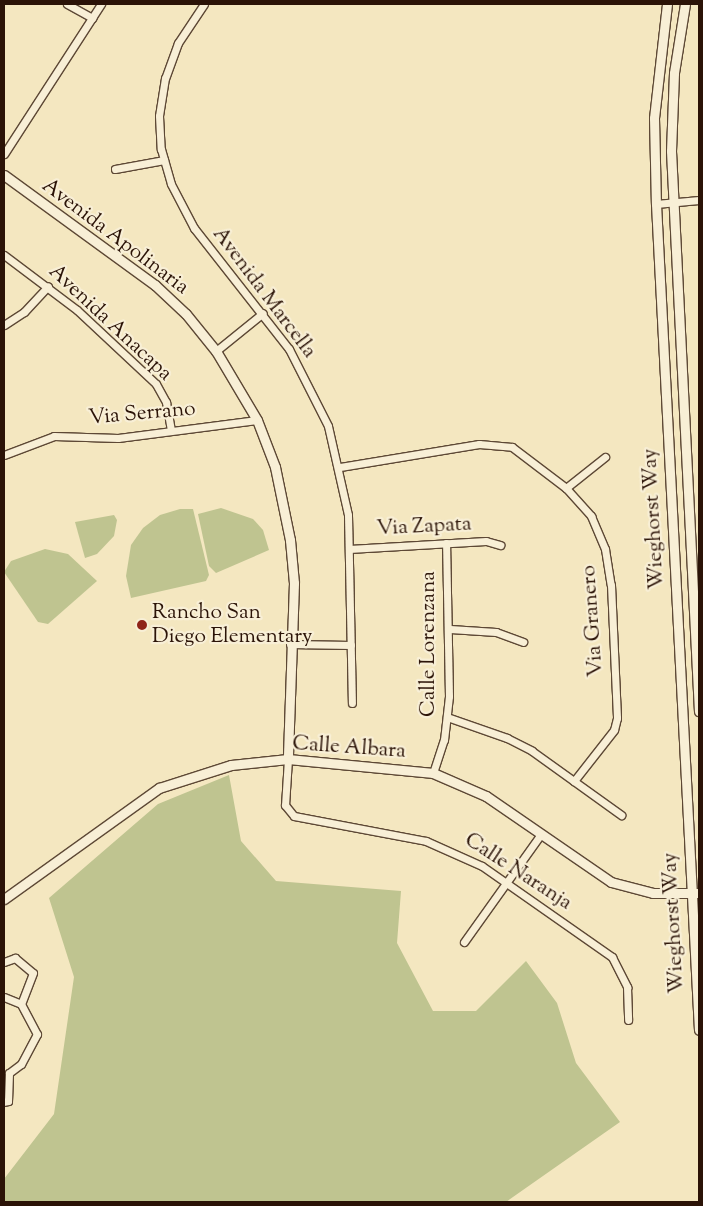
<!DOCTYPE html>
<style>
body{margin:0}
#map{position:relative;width:703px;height:1206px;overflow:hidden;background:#f4e7c0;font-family:"Sorts Mill Goudy",serif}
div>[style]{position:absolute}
.green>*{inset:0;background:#bfc490}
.roads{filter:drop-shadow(1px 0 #5d4835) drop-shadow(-1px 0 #5d4835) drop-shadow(0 1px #5d4835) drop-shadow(0 -1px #5d4835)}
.street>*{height:7px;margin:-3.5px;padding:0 3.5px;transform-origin:3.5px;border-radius:3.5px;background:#f8efd6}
.secondary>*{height:9px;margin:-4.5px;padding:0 4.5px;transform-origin:4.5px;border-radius:4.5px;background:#f8efd6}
.dots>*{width:14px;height:14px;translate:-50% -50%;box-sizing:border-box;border:2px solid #f8efd6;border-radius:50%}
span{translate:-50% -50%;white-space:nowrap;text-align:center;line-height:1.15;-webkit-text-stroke:4.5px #f8efd6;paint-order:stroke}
.street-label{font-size:21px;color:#2b1307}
.poi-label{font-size:21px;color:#2b1307}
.left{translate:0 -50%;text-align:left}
.frame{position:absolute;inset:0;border:5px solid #2b1307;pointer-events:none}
</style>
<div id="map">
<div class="green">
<i style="clip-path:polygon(221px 508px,253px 519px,263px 530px,269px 550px,216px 573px,209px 566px,198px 514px)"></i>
<i style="clip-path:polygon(180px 509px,193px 509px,209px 575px,206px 581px,131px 598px,126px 576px,131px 545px,143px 528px,160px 515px)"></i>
<i style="clip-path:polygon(114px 515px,117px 520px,114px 536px,97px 554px,85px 558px,75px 522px)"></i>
<i style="clip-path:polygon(45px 549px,68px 554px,97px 581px,48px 624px,38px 622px,4px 572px,11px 561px)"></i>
<i style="clip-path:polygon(229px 775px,241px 841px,276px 881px,401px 891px,397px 943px,433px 1011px,476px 1011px,526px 961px,557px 1003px,576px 1063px,620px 1122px,506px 1202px,4px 1202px,4px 1179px,54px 1114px,74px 977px,49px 898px,158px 804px)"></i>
</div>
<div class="roads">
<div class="street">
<i style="left:67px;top:4px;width:29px;rotate:29deg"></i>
<i style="left:204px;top:4px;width:47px;rotate:123.7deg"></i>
<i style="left:178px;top:43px;width:37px;rotate:110deg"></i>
<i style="left:165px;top:78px;width:38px;rotate:99deg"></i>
<i style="left:159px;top:116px;width:33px;rotate:87deg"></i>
<i style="left:161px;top:149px;width:36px;rotate:74deg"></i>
<i style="left:171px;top:184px;width:50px;rotate:62.4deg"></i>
<i style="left:194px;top:228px;width:154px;rotate:51.9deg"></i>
<i style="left:289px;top:349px;width:86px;rotate:63.1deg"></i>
<i style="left:328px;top:426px;width:91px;rotate:77.3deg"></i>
<i style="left:348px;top:515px;width:188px;rotate:88.8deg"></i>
<i style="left:4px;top:154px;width:179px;rotate:-57.1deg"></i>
<i style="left:115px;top:169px;width:50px;rotate:-10.4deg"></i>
<i style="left:656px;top:204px;width:43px;rotate:-5.3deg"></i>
<i style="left:4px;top:255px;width:91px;rotate:37deg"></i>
<i style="left:77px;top:310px;width:108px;rotate:43.1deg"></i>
<i style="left:156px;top:384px;width:21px;rotate:61deg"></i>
<i style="left:166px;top:402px;width:28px;rotate:80deg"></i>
<i style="left:4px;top:325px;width:24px;rotate:-33deg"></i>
<i style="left:24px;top:312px;width:35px;rotate:-47deg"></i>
<i style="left:216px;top:351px;width:60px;rotate:-39deg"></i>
<i style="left:4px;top:455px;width:53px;rotate:-20.8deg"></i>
<i style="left:54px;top:436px;width:64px;rotate:1.8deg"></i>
<i style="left:118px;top:438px;width:140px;rotate:-7.4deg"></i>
<i style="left:340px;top:467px;width:141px;rotate:-9.4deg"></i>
<i style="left:479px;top:444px;width:33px;rotate:5deg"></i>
<i style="left:512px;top:447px;width:68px;rotate:37.2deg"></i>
<i style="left:566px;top:488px;width:38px;rotate:48deg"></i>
<i style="left:591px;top:516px;width:36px;rotate:67deg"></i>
<i style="left:605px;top:549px;width:36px;rotate:81deg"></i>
<i style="left:611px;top:585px;width:133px;rotate:87.4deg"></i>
<i style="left:617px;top:718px;width:12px;rotate:104deg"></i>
<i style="left:614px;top:730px;width:65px;rotate:128.1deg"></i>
<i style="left:566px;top:488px;width:50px;rotate:-38.5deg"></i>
<i style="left:349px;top:549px;width:137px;rotate:-3.3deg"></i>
<i style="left:486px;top:541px;width:15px;rotate:16deg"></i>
<i style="left:450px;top:629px;width:46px;rotate:3.7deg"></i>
<i style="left:496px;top:632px;width:29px;rotate:20deg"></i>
<i style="left:290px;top:644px;width:61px;rotate:0.9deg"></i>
<i style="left:447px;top:717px;width:64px;rotate:19.3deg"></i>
<i style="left:507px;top:738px;width:28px;rotate:27deg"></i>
<i style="left:532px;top:751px;width:110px;rotate:35.7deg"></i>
<i style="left:288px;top:759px;width:46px;rotate:93.7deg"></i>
<i style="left:285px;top:805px;width:14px;rotate:51deg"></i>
<i style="left:294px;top:816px;width:134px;rotate:10.7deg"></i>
<i style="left:426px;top:841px;width:61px;rotate:24.1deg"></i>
<i style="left:482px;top:866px;width:159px;rotate:35deg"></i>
<i style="left:612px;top:957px;width:34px;rotate:63deg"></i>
<i style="left:627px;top:987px;width:33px;rotate:88deg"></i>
<i style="left:433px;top:773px;width:35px;rotate:-72deg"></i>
<i style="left:444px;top:740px;width:44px;rotate:-83.5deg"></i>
<i style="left:449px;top:696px;width:153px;rotate:-91.1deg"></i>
<i style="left:464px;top:942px;width:133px;rotate:-54.5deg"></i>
<i style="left:4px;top:962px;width:12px;rotate:-20deg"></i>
<i style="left:15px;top:958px;width:23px;rotate:40deg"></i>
<i style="left:33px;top:973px;width:33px;rotate:111deg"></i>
<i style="left:4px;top:997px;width:18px;rotate:22deg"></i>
<i style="left:21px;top:1004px;width:34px;rotate:62deg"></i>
<i style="left:37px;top:1034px;width:34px;rotate:118deg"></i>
<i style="left:21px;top:1064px;width:15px;rotate:143deg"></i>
<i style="left:9px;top:1073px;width:28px;rotate:92deg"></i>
<i style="left:8px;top:1101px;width:4px;rotate:166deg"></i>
</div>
<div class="secondary">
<i style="left:667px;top:4px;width:115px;rotate:96.5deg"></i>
<i style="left:654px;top:118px;width:86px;rotate:88.7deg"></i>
<i style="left:656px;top:204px;width:827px;rotate:87.02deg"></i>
<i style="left:685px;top:4px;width:70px;rotate:99.1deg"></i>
<i style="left:674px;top:73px;width:78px;rotate:92.2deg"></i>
<i style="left:671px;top:151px;width:561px;rotate:87.14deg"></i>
<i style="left:4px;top:175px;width:187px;rotate:36.1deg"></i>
<i style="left:155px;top:285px;width:42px;rotate:43.1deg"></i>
<i style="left:186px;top:314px;width:48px;rotate:51deg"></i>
<i style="left:216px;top:351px;width:80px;rotate:59.3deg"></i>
<i style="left:257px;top:420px;width:50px;rotate:69deg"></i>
<i style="left:275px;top:467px;width:75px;rotate:78.4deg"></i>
<i style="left:290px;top:540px;width:43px;rotate:84.7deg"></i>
<i style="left:294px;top:583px;width:176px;rotate:92deg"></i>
<i style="left:4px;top:899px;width:191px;rotate:-35.6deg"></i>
<i style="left:159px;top:788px;width:76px;rotate:-17.7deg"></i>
<i style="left:231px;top:765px;width:57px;rotate:-6deg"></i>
<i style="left:288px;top:759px;width:146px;rotate:5.5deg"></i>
<i style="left:433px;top:773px;width:58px;rotate:23.5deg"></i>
<i style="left:486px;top:796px;width:152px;rotate:34.5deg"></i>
<i style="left:611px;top:882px;width:43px;rotate:14.7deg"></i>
<i style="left:653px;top:893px;width:46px"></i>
</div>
</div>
<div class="dots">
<i style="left:142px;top:625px;background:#8f2418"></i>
</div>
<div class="street-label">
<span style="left:115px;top:237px;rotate:37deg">Avenida Apolinaria</span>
<span style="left:264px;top:293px;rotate:53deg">Avenida Marcella</span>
<span style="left:110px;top:323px;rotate:43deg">Avenida Anacapa</span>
<span style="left:142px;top:414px;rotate:-5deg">Via Serrano</span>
<span style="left:654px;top:519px;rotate:-93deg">Wieghorst Way</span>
<span style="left:424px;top:527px;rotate:-3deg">Via Zapata</span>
<span style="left:593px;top:621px;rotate:-94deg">Via Granero</span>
<span style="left:429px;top:644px;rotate:-90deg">Calle Lorenzana</span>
<span style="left:349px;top:748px;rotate:4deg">Calle Albara</span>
<span style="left:518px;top:872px;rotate:33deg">Calle Naranja</span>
<span style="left:674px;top:923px;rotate:-93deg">Wieghorst Way</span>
</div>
<div class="poi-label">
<span class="left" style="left:152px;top:625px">Rancho San<br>Diego Elementary</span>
</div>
<div class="frame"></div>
</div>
